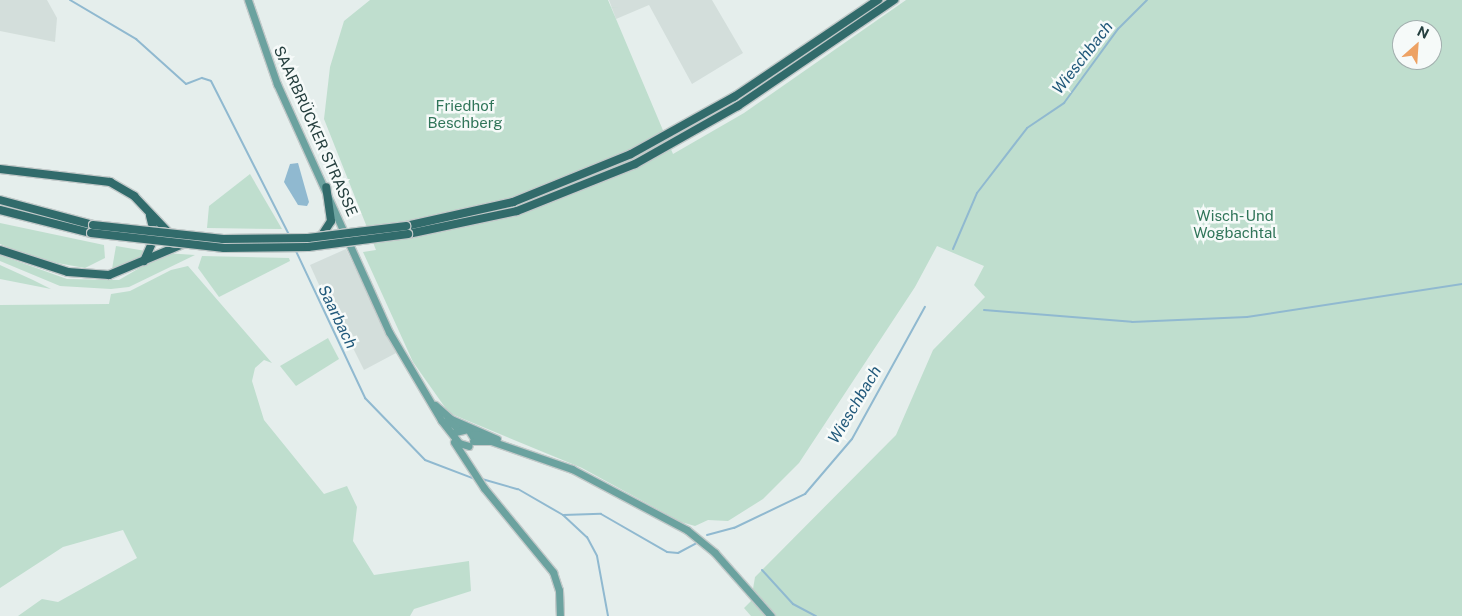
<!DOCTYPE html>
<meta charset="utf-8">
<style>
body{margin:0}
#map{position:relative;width:1462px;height:616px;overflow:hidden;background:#e5eeec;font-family:"Public Sans",sans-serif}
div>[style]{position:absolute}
.built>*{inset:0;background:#d3dedb}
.green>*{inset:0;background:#bfdece}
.water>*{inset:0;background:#90b9d0}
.stream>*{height:2px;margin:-1px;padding:0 1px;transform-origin:1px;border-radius:1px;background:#90b9d0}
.roads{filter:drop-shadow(1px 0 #c2c9c9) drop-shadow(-1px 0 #c2c9c9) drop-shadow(0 1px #c2c9c9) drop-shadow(0 -1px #c2c9c9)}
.major>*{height:7px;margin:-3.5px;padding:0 3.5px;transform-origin:3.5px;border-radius:3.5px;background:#6ba29f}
.highway>*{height:8px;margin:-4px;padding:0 4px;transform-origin:4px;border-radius:4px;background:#316b6b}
.bridges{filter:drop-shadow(1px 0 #c2c9c9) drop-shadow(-1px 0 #c2c9c9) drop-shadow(0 1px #c2c9c9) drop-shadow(0 -1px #c2c9c9)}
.highway-bridge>*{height:8px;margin:-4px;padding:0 4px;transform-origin:4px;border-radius:4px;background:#316b6b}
span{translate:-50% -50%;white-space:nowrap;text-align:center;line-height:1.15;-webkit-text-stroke:5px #f6faf9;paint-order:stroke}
.park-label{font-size:15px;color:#307559}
.street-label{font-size:15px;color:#253f3e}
.water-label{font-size:16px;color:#20587a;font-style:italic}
.north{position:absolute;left:1392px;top:20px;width:50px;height:50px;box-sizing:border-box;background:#f6faf9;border:1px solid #a2afae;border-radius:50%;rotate:26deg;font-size:14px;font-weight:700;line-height:20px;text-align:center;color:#253f3e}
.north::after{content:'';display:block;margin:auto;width:18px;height:22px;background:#eda264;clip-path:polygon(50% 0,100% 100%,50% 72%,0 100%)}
</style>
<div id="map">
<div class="built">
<i style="clip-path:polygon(0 0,47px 0,57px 18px,55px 42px,0 31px)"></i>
<i style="clip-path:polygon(609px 0,712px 0,743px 53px,692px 84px,649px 5px,616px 19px)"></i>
<i style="clip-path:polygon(346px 249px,396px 353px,364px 370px,348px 338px,339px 329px,310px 265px)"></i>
</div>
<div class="green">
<i style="clip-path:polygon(evenodd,370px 0,608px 0,673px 154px,744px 113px,906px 0,1462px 0,1462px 616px,751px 616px,744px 608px,751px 601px,755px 577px,896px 435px,933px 350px,985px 297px,974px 285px,984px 266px,937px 246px,915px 287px,799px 463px,763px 499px,728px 521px,708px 520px,695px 526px,681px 522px,582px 468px,449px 413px,413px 362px,363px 252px,376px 250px,324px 119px,330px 67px,344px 21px,370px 0,1402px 30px,1432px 30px,1432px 60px,1402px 60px,1402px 30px)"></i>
<i style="clip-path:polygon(250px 174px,282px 229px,207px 228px,209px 206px)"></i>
<i style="clip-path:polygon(0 223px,104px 245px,105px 258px,85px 268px,35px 259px,0 244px)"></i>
<i style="clip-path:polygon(116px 246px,146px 251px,134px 262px,112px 269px)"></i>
<i style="clip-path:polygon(165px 253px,195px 255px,129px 287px,111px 289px,60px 286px,0 261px,0 255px,67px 279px,119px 280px)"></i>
<i style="clip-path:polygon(202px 256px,289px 258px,290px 261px,219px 297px,198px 268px)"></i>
<i style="clip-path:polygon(0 265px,33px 280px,51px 289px,0 279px)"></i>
<i style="clip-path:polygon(188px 266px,272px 363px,264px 360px,255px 368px,252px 381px,264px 420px,324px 494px,347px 486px,357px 507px,353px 541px,374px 575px,469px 561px,471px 591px,414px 609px,410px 616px,18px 616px,42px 599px,58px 602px,137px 558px,123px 530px,63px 547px,0 588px,0 305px,109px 304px,111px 294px,130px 291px,171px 270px)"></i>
<i style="clip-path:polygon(328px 338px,339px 359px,296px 386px,280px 366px)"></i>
</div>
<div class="water">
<i style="clip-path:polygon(298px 163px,309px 202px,307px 206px,298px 205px,284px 182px,290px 164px)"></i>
</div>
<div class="stream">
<i style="left:70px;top:0;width:77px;rotate:30.6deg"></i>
<i style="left:136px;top:39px;width:67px;rotate:42deg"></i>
<i style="left:186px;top:84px;width:17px;rotate:-21deg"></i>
<i style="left:202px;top:78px;width:9px;rotate:18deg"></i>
<i style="left:211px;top:81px;width:173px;rotate:63.1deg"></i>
<i style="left:295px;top:249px;width:165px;rotate:64.8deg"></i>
<i style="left:365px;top:398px;width:86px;rotate:45.9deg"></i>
<i style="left:425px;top:460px;width:53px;rotate:20.8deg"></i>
<i style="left:953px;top:249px;width:61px;rotate:-66.8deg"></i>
<i style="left:977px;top:193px;width:82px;rotate:-52.4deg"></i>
<i style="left:1027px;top:128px;width:45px;rotate:-34deg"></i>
<i style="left:1064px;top:103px;width:92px;rotate:-53.9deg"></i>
<i style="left:1118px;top:29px;width:41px;rotate:-45deg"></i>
<i style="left:984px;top:310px;width:148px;rotate:4.6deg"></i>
<i style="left:1132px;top:322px;width:115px;rotate:-2.5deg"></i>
<i style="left:1247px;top:317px;width:218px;rotate:-8.7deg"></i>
<i style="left:482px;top:479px;width:37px;rotate:16deg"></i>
<i style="left:518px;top:489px;width:52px;rotate:30deg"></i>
<i style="left:563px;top:515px;width:33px;rotate:43deg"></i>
<i style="left:587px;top:537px;width:21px;rotate:62deg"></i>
<i style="left:597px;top:556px;width:61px;rotate:79.6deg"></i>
<i style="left:563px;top:515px;width:38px;rotate:-2deg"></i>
<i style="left:601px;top:514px;width:76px;rotate:29.9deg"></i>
<i style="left:667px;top:552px;width:11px;rotate:5deg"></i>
<i style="left:678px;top:553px;width:21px;rotate:-28deg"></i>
<i style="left:707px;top:535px;width:28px;rotate:-15deg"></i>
<i style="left:734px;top:528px;width:79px;rotate:-25.6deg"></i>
<i style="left:805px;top:494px;width:72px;rotate:-49.5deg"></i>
<i style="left:852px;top:439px;width:151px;rotate:-61.1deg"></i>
<i style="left:762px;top:570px;width:46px;rotate:47.6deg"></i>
<i style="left:793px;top:604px;width:26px;rotate:28deg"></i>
</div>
<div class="roads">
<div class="major">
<i style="left:248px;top:0;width:89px;rotate:71deg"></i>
<i style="left:277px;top:84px;width:272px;rotate:65.7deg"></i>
<i style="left:389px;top:332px;width:102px;rotate:59.4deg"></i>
<i style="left:441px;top:420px;width:29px;rotate:52deg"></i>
<i style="left:459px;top:443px;width:10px;rotate:17deg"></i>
<i style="left:435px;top:405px;width:21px;rotate:41deg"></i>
<i style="left:451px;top:419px;width:50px;rotate:23.5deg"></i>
<i style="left:447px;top:420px;width:15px;rotate:37deg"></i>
<i style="left:455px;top:432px;width:13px;rotate:-13deg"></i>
<i style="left:468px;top:429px;width:9px;rotate:58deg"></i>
<i style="left:473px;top:434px;width:15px;rotate:8deg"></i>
<i style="left:473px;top:441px;width:18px"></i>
<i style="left:491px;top:441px;width:86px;rotate:19.1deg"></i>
<i style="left:572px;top:469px;width:130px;rotate:27.9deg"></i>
<i style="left:687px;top:530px;width:36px;rotate:39deg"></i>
<i style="left:715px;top:553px;width:84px;rotate:48.4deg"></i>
<i style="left:454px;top:442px;width:55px;rotate:56.9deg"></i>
<i style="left:484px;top:488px;width:109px;rotate:50.6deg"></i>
<i style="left:553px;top:572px;width:19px;rotate:72deg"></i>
<i style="left:559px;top:590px;width:26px;rotate:88deg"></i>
</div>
<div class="highway">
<i style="left:0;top:169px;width:111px;rotate:6.7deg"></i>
<i style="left:110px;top:182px;width:28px;rotate:30deg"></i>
<i style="left:134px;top:196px;width:54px;rotate:46.5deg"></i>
<i style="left:0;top:200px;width:96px;rotate:15deg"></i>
<i style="left:0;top:210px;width:94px;rotate:14.2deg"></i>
<i style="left:406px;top:226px;width:110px;rotate:-12.6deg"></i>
<i style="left:513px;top:202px;width:127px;rotate:-22.1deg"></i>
<i style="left:631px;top:154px;width:118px;rotate:-29deg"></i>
<i style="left:734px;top:97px;width:174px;rotate:-34deg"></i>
<i style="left:408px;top:234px;width:111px;rotate:-11.9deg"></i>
<i style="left:517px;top:211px;width:127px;rotate:-21.7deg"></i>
<i style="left:635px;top:164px;width:118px;rotate:-29.4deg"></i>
<i style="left:738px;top:106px;width:189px;rotate:-34.2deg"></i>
<i style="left:320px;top:238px;width:20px;rotate:-57deg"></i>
<i style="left:331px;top:221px;width:34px;rotate:-98deg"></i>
<i style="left:0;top:250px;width:71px;rotate:17.9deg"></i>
<i style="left:68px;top:272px;width:41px;rotate:4.2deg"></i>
<i style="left:109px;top:275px;width:80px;rotate:-22.7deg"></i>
<i style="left:144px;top:261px;width:27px;rotate:-66deg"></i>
<i style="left:155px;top:236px;width:21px;rotate:-104deg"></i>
</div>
</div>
<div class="bridges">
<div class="highway-bridge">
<i style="left:93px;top:225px;width:131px;rotate:6.1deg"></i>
<i style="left:223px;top:239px;width:85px;rotate:-0.7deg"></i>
<i style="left:308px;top:238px;width:99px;rotate:-7deg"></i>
<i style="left:91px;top:233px;width:134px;rotate:6.4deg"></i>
<i style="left:224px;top:248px;width:84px;rotate:-0.7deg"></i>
<i style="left:308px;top:247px;width:101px;rotate:-7.4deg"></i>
</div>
</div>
<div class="park-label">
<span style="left:465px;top:114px">Friedhof<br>Beschberg</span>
<span style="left:1235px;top:224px">Wisch- Und<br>Wogbachtal</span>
</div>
<div class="street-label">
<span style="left:316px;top:131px;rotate:66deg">SAARBRÜCKER STRASSE</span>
</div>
<div class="water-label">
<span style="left:1083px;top:58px;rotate:-52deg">Wieschbach</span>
<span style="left:337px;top:317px;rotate:64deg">Saarbach</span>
<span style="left:855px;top:405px;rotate:-59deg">Wieschbach</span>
</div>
<div class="north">N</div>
</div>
